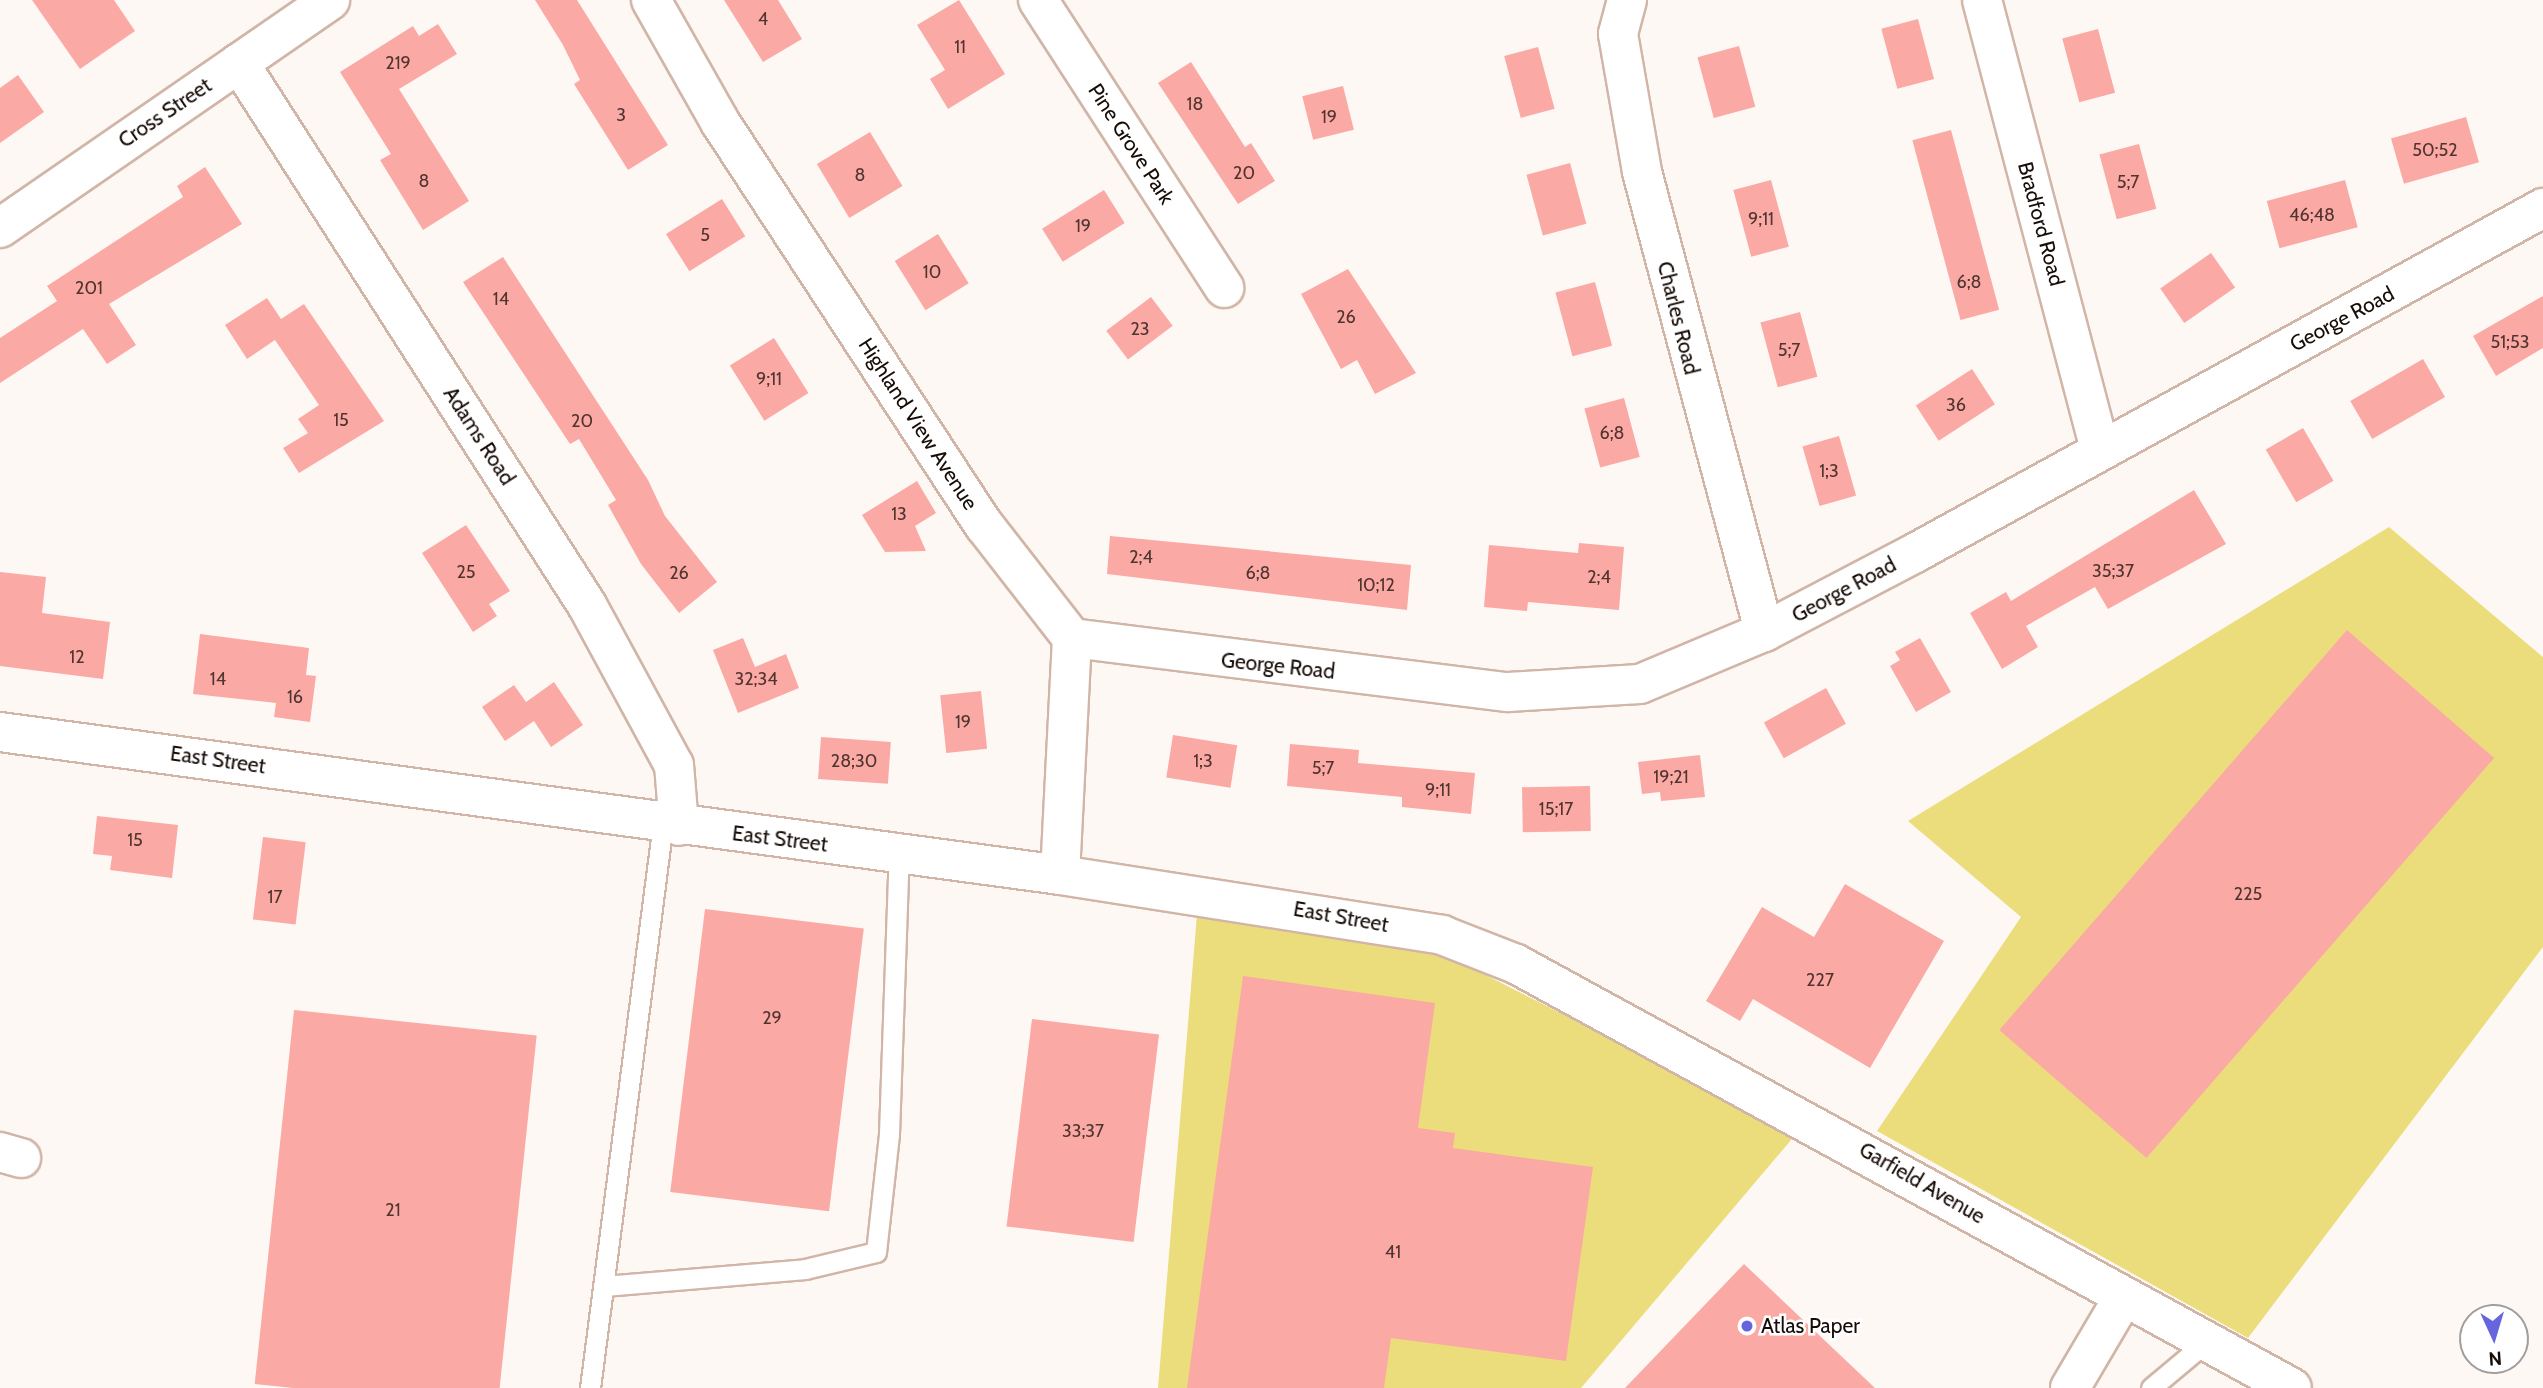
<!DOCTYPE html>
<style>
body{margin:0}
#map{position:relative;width:2543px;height:1388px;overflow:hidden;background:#fef8f5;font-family:Cabin,sans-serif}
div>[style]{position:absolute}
.green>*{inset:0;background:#ebdd7b}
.building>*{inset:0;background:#fba9a4;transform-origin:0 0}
.roads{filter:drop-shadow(2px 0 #d1b5a7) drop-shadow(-2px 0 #d1b5a7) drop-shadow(0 2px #d1b5a7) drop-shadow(0 -2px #d1b5a7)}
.service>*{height:19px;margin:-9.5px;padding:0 9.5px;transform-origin:9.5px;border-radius:9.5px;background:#fff}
.minor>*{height:38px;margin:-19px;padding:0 19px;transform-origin:19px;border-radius:19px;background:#fff}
.tertiary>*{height:38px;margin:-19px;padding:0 19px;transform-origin:19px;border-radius:19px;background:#fff}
.dots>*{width:19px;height:19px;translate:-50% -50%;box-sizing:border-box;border:4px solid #fff;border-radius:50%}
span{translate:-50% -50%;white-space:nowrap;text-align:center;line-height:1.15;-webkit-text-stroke:5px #fff;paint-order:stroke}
.number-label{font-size:18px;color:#50342f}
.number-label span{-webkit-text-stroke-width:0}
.street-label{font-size:21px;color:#170d08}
.poi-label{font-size:21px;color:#170d08}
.left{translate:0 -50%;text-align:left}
.north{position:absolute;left:2459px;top:1304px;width:70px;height:70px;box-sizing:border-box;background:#fff;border:2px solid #a29e9c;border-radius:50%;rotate:176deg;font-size:19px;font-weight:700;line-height:28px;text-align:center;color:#170d08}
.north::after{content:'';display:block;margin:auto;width:24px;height:32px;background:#6665de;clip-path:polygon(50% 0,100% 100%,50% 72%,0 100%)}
</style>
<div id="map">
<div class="green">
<i style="clip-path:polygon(2389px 527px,2543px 657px,2543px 947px,2248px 1338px,1877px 1131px,2021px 917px,1908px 821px)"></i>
<i style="clip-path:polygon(1197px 914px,1450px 957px,1797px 1133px,1581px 1388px,1158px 1388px)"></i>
</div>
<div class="building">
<i style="clip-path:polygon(32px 0,114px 0,135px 31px,80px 69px)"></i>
<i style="clip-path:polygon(535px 0,577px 0,668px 145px,628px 170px,574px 84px,580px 80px,563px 45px)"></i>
<i style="clip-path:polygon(724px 0,778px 0,802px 39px,763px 62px)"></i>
<i style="clip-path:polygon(959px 0,1005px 74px,948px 109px,930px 79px,945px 70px,917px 25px)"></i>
<i style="left:1918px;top:19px;width:62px;height:38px;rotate:75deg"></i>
<i style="clip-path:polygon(438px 24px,457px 54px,399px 89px,469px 201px,423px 230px,380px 160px,391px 154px,340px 72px,413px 26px,419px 36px)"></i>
<i style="left:2098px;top:29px;width:66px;height:37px;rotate:75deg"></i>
<i style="left:1739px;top:46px;width:63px;height:43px;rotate:75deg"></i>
<i style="left:1538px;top:47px;width:64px;height:35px;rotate:75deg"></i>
<i style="clip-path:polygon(1191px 62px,1245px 147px,1251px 143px,1275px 181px,1238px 204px,1158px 83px)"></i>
<i style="clip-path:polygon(18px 75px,44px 112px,0 143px,0 88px)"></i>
<i style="left:1343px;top:86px;width:45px;height:42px;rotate:76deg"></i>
<i style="left:2466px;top:117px;width:47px;height:78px;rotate:74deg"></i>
<i style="left:1951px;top:130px;width:186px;height:40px;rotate:75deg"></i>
<i style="left:870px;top:132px;width:63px;height:62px;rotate:59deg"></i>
<i style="left:2139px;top:144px;width:67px;height:41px;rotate:75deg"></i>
<i style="left:1570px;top:163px;width:63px;height:45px;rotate:75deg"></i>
<i style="clip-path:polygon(205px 167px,242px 224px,109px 304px,136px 345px,107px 364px,83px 329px,0 383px,0 338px,57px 301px,47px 286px,183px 197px,177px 186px)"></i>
<i style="left:1771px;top:180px;width:69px;height:39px;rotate:75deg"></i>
<i style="left:2345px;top:180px;width:49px;height:81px;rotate:75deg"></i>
<i style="left:1104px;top:190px;width:39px;height:73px;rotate:58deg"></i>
<i style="left:722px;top:199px;width:44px;height:66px;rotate:58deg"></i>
<i style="left:938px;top:234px;width:58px;height:51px;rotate:58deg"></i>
<i style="left:2211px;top:253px;width:42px;height:62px;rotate:55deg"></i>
<i style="clip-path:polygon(503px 257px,648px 480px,665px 516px,717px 582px,679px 613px,641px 564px,608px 505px,616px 500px,579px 439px,570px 444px,463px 282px)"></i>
<i style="clip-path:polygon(1348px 269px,1416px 373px,1375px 394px,1357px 360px,1341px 369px,1301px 294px)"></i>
<i style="left:1595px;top:282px;width:66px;height:41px;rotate:75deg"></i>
<i style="clip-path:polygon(2543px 296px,2543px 348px,2496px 376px,2473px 336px)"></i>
<i style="left:1151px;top:297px;width:36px;height:56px;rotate:53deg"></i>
<i style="clip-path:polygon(267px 298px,281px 319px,304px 304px,384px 421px,299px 473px,283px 448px,308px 433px,298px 419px,319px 405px,275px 340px,247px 359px,225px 325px)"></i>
<i style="left:1800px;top:312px;width:67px;height:41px;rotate:75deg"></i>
<i style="left:774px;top:338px;width:65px;height:52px;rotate:58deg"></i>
<i style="left:2423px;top:359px;width:44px;height:84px;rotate:60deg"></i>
<i style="left:1972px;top:369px;width:42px;height:67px;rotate:57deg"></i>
<i style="left:1624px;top:398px;width:61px;height:41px;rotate:75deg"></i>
<i style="left:2303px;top:428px;width:61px;height:43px;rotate:60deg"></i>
<i style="left:1839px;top:436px;width:62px;height:38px;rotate:74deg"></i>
<i style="clip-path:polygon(917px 481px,936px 513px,915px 526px,926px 551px,885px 552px,862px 515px)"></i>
<i style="clip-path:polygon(2194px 490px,2226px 544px,2108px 609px,2095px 587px,2026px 626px,2038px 647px,2002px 669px,1970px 613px,2006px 592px,2011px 601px)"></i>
<i style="clip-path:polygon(466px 525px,510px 591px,489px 604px,497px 616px,473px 632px,422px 553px)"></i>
<i style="clip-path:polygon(1110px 536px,1411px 565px,1407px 610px,1107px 574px)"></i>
<i style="clip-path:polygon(1579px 543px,1624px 547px,1619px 610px,1528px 602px,1527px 611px,1484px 607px,1489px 545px,1578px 553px)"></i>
<i style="clip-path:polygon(0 572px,46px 577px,42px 613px,110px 622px,103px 679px,0 666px)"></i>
<i style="left:2347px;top:630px;width:195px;height:530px;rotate:41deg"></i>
<i style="clip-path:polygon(200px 634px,309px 648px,306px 675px,316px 676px,310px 722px,274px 717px,276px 703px,193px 694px)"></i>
<i style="clip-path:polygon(743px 638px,755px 667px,786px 654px,799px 688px,738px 713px,713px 650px)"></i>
<i style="clip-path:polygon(1920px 638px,1951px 692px,1916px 712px,1890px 666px,1900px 660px,1895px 652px)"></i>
<i style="clip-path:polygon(554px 682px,583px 725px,551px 747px,534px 721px,505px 741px,482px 707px,514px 685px,526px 702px)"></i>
<i style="left:1826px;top:688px;width:41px;height:71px;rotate:61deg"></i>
<i style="left:981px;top:691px;width:58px;height:41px;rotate:84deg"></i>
<i style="left:1173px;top:735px;width:65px;height:43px;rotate:9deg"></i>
<i style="left:821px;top:737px;width:70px;height:42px;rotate:4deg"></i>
<i style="clip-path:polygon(1290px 744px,1359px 750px,1358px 763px,1475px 773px,1471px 814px,1402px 807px,1402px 797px,1287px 786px)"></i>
<i style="clip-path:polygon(1700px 755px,1705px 797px,1661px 801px,1660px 792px,1642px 794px,1638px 762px)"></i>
<i style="left:1590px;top:786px;width:45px;height:68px;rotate:89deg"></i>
<i style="clip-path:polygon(97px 816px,178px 825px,172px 878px,110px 870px,112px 856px,93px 854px)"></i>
<i style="left:263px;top:837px;width:43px;height:83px;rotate:7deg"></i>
<i style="clip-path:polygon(1845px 884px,1944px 941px,1870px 1068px,1753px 999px,1740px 1021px,1706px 1001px,1762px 907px,1814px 937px)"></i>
<i style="left:705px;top:909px;width:160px;height:285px;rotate:7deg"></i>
<i style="clip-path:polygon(1243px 976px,1435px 1003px,1418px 1128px,1455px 1133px,1453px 1148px,1593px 1167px,1566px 1361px,1391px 1338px,1384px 1388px,1187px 1388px)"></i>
<i style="left:294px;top:1010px;width:244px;height:376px;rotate:6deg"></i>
<i style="left:1032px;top:1019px;width:128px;height:209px;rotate:7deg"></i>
<i style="clip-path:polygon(1744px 1264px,1875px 1388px,1625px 1388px)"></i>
</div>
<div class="roads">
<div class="service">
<i style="left:604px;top:1286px;width:202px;rotate:-4.8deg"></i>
<i style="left:805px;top:1269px;width:73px;rotate:-13.5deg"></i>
<i style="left:876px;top:1252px;width:119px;rotate:-83.7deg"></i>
<i style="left:889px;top:1134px;width:280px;rotate:-88deg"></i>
<i style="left:590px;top:1388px;width:570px;rotate:-82.64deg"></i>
<i style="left:2151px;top:1388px;width:72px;rotate:-39.9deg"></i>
</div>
<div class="minor">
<i style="left:651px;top:0;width:140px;rotate:60.5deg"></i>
<i style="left:720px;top:122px;width:482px;rotate:56.8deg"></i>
<i style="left:984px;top:525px;width:143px;rotate:52.1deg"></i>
<i style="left:1072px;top:638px;width:237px;rotate:92.9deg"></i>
<i style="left:1038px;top:0;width:343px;rotate:57.1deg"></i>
<i style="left:1627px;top:0;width:35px;rotate:105deg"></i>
<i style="left:1618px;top:34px;width:140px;rotate:80.1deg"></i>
<i style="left:1642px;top:172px;width:476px;rotate:75.1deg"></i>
<i style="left:1982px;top:0;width:462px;rotate:75.3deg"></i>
<i style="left:239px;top:63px;width:644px;rotate:57.3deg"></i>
<i style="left:587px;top:605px;width:182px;rotate:61.5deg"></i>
<i style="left:674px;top:765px;width:61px;rotate:85.3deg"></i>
<i style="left:1072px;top:638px;width:439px;rotate:7.1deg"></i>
<i style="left:1508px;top:692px;width:132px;rotate:-3.5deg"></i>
<i style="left:1640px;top:684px;width:134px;rotate:-22.8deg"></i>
<i style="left:1764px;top:632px;width:170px;rotate:-27.6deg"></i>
<i style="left:1915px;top:553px;width:717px;rotate:-28.78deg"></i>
<i style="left:0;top:1152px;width:22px;rotate:16deg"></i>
<i style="left:2070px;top:1388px;width:104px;rotate:-59.5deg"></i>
</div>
<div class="tertiary">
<i style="left:0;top:228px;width:401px;rotate:-34.6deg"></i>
<i style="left:0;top:732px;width:1070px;rotate:7.68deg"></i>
<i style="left:1060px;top:875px;width:387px;rotate:8.9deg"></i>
<i style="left:1442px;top:935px;width:79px;rotate:21.4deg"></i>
<i style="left:1516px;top:964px;width:884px;rotate:28.65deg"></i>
</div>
</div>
<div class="dots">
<i style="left:1747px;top:1326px;background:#6665de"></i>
</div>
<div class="number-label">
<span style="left:763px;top:19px">4</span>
<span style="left:960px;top:47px">11</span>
<span style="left:398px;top:63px">219</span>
<span style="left:1195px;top:104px">18</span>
<span style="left:621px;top:115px">3</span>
<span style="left:1329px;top:117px">19</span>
<span style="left:2435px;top:150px">50;52</span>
<span style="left:1244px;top:173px">20</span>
<span style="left:860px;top:175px">8</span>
<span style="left:424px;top:181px">8</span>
<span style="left:2128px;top:182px">5;7</span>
<span style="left:2312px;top:215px">46;48</span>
<span style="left:1761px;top:219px">9;11</span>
<span style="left:1083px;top:226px">19</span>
<span style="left:705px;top:235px">5</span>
<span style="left:932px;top:272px">10</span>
<span style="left:1969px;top:282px">6;8</span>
<span style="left:89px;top:288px">201</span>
<span style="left:501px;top:299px">14</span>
<span style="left:1346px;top:317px">26</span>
<span style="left:1140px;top:329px">23</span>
<span style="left:2510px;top:342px">51;53</span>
<span style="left:1789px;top:350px">5;7</span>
<span style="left:769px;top:379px">9;11</span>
<span style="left:1956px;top:405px">36</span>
<span style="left:341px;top:420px">15</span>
<span style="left:582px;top:421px">20</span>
<span style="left:1612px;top:433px">6;8</span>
<span style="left:1829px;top:471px">1;3</span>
<span style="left:899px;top:514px">13</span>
<span style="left:1141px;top:557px">2;4</span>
<span style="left:2113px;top:571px">35;37</span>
<span style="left:466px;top:572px">25</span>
<span style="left:679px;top:573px">26</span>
<span style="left:1258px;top:573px">6;8</span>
<span style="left:1599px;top:577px">2;4</span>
<span style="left:1376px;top:585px">10;12</span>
<span style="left:77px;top:657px">12</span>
<span style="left:218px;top:679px">14</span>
<span style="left:756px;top:679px">32;34</span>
<span style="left:295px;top:697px">16</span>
<span style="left:963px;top:722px">19</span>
<span style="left:854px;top:761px">28;30</span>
<span style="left:1203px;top:761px">1;3</span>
<span style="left:1323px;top:768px">5;7</span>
<span style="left:1671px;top:777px">19;21</span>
<span style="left:1438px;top:790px">9;11</span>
<span style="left:1556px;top:809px">15;17</span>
<span style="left:135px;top:840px">15</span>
<span style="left:2248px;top:894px">225</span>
<span style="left:275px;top:897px">17</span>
<span style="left:1820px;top:980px">227</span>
<span style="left:772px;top:1018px">29</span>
<span style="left:1083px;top:1131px">33;37</span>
<span style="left:393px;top:1210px">21</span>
<span style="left:1393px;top:1252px">41</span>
</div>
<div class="street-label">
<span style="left:165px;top:113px;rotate:-34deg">Cross Street</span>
<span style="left:1131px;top:144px;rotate:57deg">Pine Grove Park</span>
<span style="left:2041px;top:224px;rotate:75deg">Bradford Road</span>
<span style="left:1678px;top:318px;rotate:76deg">Charles Road</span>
<span style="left:2342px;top:319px;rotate:-28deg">George Road</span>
<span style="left:918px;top:424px;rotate:57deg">Highland View Avenue</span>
<span style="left:479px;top:436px;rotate:57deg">Adams Road</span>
<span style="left:1844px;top:590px;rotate:-28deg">George Road</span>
<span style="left:1278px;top:666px;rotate:6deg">George Road</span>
<span style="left:218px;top:760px;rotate:8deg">East Street</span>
<span style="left:780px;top:839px;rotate:7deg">East Street</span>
<span style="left:1341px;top:917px;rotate:10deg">East Street</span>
<span style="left:1922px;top:1183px;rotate:30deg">Garfield Avenue</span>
</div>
<div class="poi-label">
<span class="left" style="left:1761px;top:1326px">Atlas Paper</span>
</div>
<div class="north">N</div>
</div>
